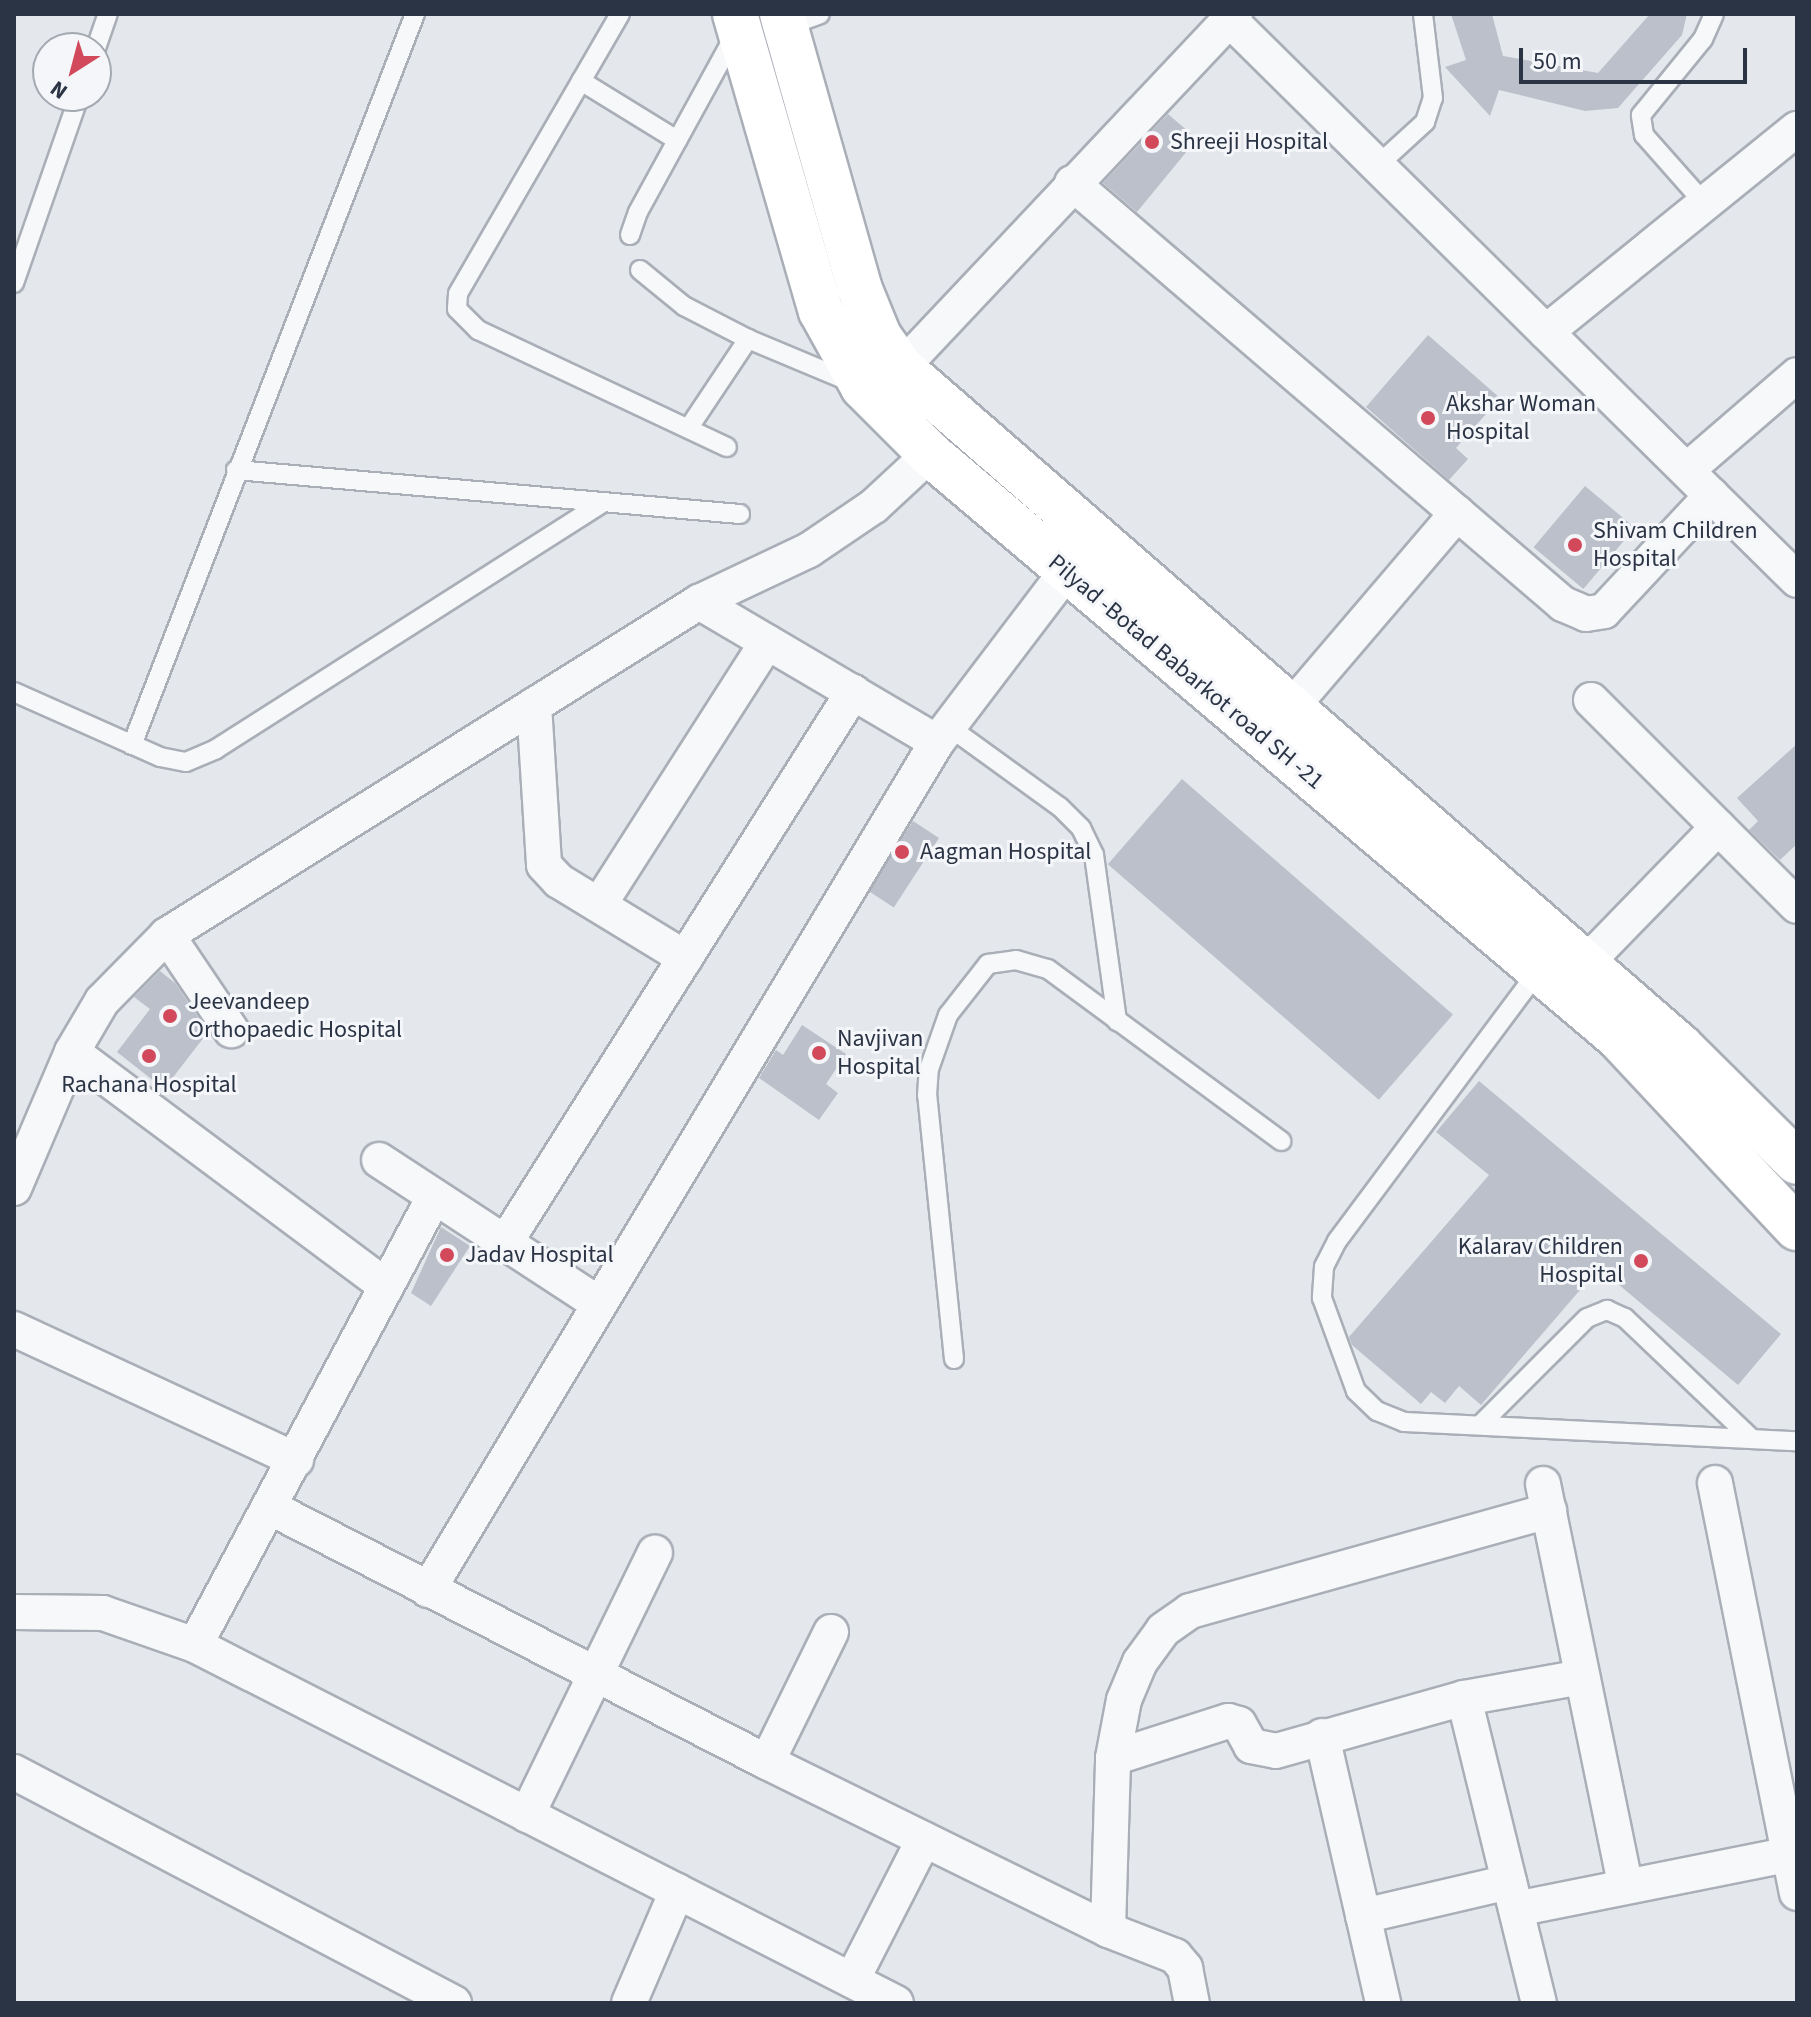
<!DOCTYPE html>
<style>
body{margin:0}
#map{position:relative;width:1811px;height:2017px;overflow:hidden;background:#e4e7ec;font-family:"Source Sans 3",sans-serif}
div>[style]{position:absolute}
.building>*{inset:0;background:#bbc0ca;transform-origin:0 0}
.roads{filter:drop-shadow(2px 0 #a9aeb7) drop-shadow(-2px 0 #a9aeb7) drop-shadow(0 2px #a9aeb7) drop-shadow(0 -2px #a9aeb7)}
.lane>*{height:18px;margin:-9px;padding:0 9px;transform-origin:9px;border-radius:9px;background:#f7f8fa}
.street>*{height:34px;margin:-17px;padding:0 17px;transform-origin:17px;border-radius:17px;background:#f7f8fa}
.primary>*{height:44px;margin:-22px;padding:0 22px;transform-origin:22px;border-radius:22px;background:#fff}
.dots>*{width:22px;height:22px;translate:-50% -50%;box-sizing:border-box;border:4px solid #f4f6f9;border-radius:50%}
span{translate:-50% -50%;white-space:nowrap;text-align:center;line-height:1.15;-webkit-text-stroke:6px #f4f6f9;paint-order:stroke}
.poi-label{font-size:24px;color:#2b3445}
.left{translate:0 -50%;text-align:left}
.right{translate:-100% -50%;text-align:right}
.street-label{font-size:24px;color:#2b3445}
.frame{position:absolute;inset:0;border:16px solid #2b3445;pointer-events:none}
.north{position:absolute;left:32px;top:32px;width:80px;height:80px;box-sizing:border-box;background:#f4f6f9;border:2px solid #a4a8b1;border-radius:50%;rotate:216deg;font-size:22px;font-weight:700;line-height:32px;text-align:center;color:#2b3445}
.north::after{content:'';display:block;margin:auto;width:28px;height:36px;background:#d1495b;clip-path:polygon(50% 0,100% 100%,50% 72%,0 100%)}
.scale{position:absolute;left:1519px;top:48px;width:228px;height:36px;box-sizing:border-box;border:4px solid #2b3445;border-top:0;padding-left:10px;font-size:24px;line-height:28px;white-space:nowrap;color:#2b3445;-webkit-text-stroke:6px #f4f6f9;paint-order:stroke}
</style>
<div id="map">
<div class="building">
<i style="clip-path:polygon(1451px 14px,1492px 14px,1503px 56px,1598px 73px,1650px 14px,1687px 14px,1682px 35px,1618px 108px,1585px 111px,1499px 90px,1490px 116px,1445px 67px,1466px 60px)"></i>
<i style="clip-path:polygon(1168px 114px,1197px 139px,1137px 212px,1103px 183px)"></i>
<i style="clip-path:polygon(1428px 335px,1500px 398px,1456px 448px,1468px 459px,1449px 480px,1366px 407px)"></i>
<i style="left:1585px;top:486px;width:65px;height:80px;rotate:40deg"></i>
<i style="clip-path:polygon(1797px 744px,1797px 844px,1780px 860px,1749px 830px,1758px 821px,1737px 798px)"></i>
<i style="left:1182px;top:779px;width:359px;height:113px;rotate:41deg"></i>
<i style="left:913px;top:821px;width:31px;height:83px;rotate:33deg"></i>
<i style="clip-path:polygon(160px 971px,175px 983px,208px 1032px,164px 1089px,117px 1052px,150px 1009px,134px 997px)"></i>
<i style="clip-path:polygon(802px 1025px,846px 1054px,826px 1084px,838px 1093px,819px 1120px,759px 1078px,776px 1050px,783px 1055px)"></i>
<i style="clip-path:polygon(1479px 1081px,1781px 1334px,1738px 1385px,1599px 1268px,1481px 1405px,1459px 1386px,1445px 1403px,1431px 1392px,1421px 1404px,1352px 1345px,1349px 1337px,1489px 1175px,1436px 1132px)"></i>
<i style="clip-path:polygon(441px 1227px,470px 1246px,431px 1306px,411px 1293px)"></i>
</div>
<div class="roads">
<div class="lane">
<i style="left:620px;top:14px;width:323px;rotate:120.1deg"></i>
<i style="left:458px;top:294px;width:15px;rotate:94deg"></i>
<i style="left:457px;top:309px;width:30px;rotate:45deg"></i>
<i style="left:478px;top:330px;width:275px;rotate:25.2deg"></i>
<i style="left:785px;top:27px;width:37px;rotate:-20deg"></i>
<i style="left:96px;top:48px;width:36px;rotate:-71deg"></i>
<i style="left:581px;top:81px;width:113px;rotate:31.6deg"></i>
<i style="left:1378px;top:165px;width:64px;rotate:-42.5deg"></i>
<i style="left:1425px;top:122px;width:25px;rotate:-72deg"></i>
<i style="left:1433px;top:98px;width:85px;rotate:-96.8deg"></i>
<i style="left:1705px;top:204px;width:92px;rotate:-131.5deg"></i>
<i style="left:1644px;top:135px;width:20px;rotate:-99deg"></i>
<i style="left:1641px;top:115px;width:98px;rotate:-50.8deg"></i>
<i style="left:1703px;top:39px;width:27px;rotate:-66deg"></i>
<i style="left:630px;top:235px;width:24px;rotate:-71deg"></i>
<i style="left:638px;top:212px;width:204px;rotate:-61.3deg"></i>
<i style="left:640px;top:270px;width:57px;rotate:39.3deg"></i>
<i style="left:684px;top:306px;width:72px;rotate:27.3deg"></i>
<i style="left:748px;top:339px;width:112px;rotate:22.7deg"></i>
<i style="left:14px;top:283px;width:198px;rotate:-70.8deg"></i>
<i style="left:690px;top:426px;width:105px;rotate:-56.3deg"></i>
<i style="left:236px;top:470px;width:506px;rotate:4.99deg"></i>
<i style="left:14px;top:692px;width:160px;rotate:24deg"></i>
<i style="left:160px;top:757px;width:26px;rotate:11deg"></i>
<i style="left:186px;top:762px;width:33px;rotate:-23deg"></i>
<i style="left:216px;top:749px;width:459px;rotate:-32.5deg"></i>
<i style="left:948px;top:726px;width:138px;rotate:35.9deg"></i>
<i style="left:1060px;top:807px;width:30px;rotate:45deg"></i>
<i style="left:1081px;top:828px;width:30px;rotate:64deg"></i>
<i style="left:1094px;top:855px;width:168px;rotate:82.1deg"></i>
<i style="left:132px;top:745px;width:784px;rotate:-68.84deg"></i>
<i style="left:1539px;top:970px;width:338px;rotate:126.7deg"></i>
<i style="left:1337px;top:1241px;width:29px;rotate:117deg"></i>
<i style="left:1324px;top:1267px;width:31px;rotate:94deg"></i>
<i style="left:1322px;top:1298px;width:99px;rotate:69.9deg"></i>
<i style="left:1356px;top:1391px;width:29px;rotate:44deg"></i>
<i style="left:1377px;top:1411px;width:29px;rotate:22deg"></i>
<i style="left:1404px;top:1422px;width:393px;rotate:2.8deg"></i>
<i style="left:954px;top:1359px;width:265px;rotate:-95.8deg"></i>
<i style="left:927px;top:1095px;width:26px;rotate:-86deg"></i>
<i style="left:929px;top:1069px;width:57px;rotate:-70.6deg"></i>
<i style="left:948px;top:1015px;width:65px;rotate:-51.9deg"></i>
<i style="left:988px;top:964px;width:28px;rotate:-8deg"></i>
<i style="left:1016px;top:960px;width:33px;rotate:16deg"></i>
<i style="left:1048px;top:969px;width:290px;rotate:36.4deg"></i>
<i style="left:1480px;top:1425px;width:151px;rotate:-45deg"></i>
<i style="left:1587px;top:1318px;width:22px;rotate:-22deg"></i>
<i style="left:1607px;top:1310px;width:20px;rotate:24deg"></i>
<i style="left:1625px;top:1318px;width:174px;rotate:43.6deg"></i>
</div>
<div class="street">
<i style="left:1229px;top:19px;width:798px;rotate:44.64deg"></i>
<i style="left:1072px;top:183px;width:647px;rotate:40.61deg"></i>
<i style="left:1563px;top:604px;width:25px;rotate:23deg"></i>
<i style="left:1586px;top:614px;width:18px;rotate:-9deg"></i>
<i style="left:1604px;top:611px;width:158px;rotate:-47deg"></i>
<i style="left:1546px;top:332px;width:323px;rotate:-39deg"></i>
<i style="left:901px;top:368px;width:487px;rotate:-46.7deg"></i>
<i style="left:1687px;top:470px;width:145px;rotate:-40.8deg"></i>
<i style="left:699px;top:602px;width:276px;rotate:30.5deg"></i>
<i style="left:1591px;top:700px;width:291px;rotate:45deg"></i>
<i style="left:534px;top:705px;width:160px;rotate:86.4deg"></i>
<i style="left:544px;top:865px;width:22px;rotate:47deg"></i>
<i style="left:559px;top:881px;width:148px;rotate:31.4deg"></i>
<i style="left:1289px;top:710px;width:259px;rotate:-49.5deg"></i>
<i style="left:599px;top:905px;width:312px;rotate:-57.4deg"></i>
<i style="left:167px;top:935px;width:115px;rotate:56deg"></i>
<i style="left:1585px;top:964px;width:191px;rotate:-45.8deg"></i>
<i style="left:72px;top:1052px;width:392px;rotate:36.7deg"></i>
<i style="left:379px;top:1160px;width:263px;rotate:33.2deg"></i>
<i style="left:14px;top:1188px;width:148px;rotate:-66.9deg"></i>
<i style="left:72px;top:1052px;width:59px;rotate:-59.5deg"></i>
<i style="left:102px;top:1001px;width:93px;rotate:-45.4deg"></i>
<i style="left:167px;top:935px;width:628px;rotate:-32.04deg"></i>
<i style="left:699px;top:602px;width:122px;rotate:-25.3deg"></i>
<i style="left:809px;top:550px;width:78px;rotate:-34.1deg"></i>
<i style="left:874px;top:506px;width:76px;rotate:-42.9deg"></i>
<i style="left:505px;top:1243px;width:652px;rotate:-57.72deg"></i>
<i style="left:14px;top:1329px;width:311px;rotate:24.9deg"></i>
<i style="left:1715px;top:1483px;width:418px;rotate:78.7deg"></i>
<i style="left:1543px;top:1484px;width:411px;rotate:78.4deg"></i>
<i style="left:271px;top:1508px;width:557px;rotate:27.12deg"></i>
<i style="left:767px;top:1762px;width:380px;rotate:26.2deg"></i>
<i style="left:1108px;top:1930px;width:72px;rotate:21.2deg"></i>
<i style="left:1175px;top:1956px;width:16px;rotate:50deg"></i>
<i style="left:1185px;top:1968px;width:36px;rotate:79deg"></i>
<i style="left:428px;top:1590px;width:989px;rotate:-59.03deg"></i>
<i style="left:937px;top:742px;width:238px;rotate:-52.8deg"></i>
<i style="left:14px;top:1612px;width:89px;rotate:0.6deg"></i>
<i style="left:103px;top:1613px;width:97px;rotate:19.2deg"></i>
<i style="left:195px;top:1645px;width:787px;rotate:27.05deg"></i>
<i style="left:195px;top:1645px;width:508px;rotate:-61.92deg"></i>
<i style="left:1464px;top:1698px;width:314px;rotate:76.2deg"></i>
<i style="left:1322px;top:1736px;width:274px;rotate:77.1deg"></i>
<i style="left:1113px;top:1758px;width:121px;rotate:-17.8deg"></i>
<i style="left:1228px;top:1721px;width:11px;rotate:15deg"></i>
<i style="left:1239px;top:1724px;width:25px;rotate:61deg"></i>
<i style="left:1251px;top:1746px;width:25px;rotate:11deg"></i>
<i style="left:1276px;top:1751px;width:195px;rotate:-15.7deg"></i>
<i style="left:1464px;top:1698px;width:120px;rotate:-10.1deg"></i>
<i style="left:767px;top:1762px;width:145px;rotate:-63.8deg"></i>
<i style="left:14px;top:1772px;width:497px;rotate:27.7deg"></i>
<i style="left:527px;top:1815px;width:292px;rotate:-64deg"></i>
<i style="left:1516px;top:1909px;width:287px;rotate:-11.3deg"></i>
<i style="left:1363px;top:1916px;width:150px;rotate:-13.1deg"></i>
<i style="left:1108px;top:1930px;width:172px;rotate:-88.3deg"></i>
<i style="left:1113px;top:1758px;width:59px;rotate:-79.3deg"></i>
<i style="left:1124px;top:1700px;width:41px;rotate:-67.2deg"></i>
<i style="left:1140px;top:1662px;width:39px;rotate:-54deg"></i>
<i style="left:1163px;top:1630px;width:33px;rotate:-35deg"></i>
<i style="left:1190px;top:1611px;width:373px;rotate:-15.6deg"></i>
<i style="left:852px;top:1980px;width:158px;rotate:-62.9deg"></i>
<i style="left:629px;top:2003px;width:122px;rotate:-66.8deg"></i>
</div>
<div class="primary">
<i style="left:735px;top:14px;width:309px;rotate:73.9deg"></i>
<i style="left:821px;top:311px;width:87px;rotate:61.1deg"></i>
<i style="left:863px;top:387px;width:95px;rotate:45deg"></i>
<i style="left:930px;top:454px;width:902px;rotate:40.28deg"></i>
<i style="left:1618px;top:1037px;width:262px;rotate:46.9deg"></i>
<i style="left:782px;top:14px;width:284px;rotate:74.2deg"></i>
<i style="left:859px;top:287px;width:53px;rotate:67.8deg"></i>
<i style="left:879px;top:336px;width:39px;rotate:55deg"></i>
<i style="left:901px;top:368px;width:1034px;rotate:41.04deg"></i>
<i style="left:1681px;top:1047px;width:163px;rotate:44.8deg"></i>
</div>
</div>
<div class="dots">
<i style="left:1152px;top:142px;background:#d1495b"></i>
<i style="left:1428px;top:418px;background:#d1495b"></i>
<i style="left:1575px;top:545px;background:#d1495b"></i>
<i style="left:902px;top:852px;background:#d1495b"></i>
<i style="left:170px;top:1016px;background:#d1495b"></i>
<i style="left:819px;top:1053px;background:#d1495b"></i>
<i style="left:149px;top:1056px;background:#d1495b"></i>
<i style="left:447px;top:1255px;background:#d1495b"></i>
<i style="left:1641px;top:1261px;background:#d1495b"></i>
</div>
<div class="poi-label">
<span class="left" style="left:1170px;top:142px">Shreeji Hospital</span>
<span class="left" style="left:1446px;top:418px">Akshar Woman<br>Hospital</span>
<span class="left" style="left:1593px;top:545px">Shivam Children<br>Hospital</span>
<span class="left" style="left:920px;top:852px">Aagman Hospital</span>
<span class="left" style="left:188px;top:1016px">Jeevandeep<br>Orthopaedic Hospital</span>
<span class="left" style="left:837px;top:1053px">Navjivan<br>Hospital</span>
<span style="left:149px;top:1085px">Rachana Hospital</span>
<span class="right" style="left:1623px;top:1261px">Kalarav Children<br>Hospital</span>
<span class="left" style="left:465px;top:1255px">Jadav Hospital</span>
</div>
<div class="street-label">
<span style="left:1186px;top:672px;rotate:40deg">Pilyad -Botad Babarkot road SH -21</span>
</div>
<div class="frame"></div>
<div class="north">N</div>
<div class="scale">50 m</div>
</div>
